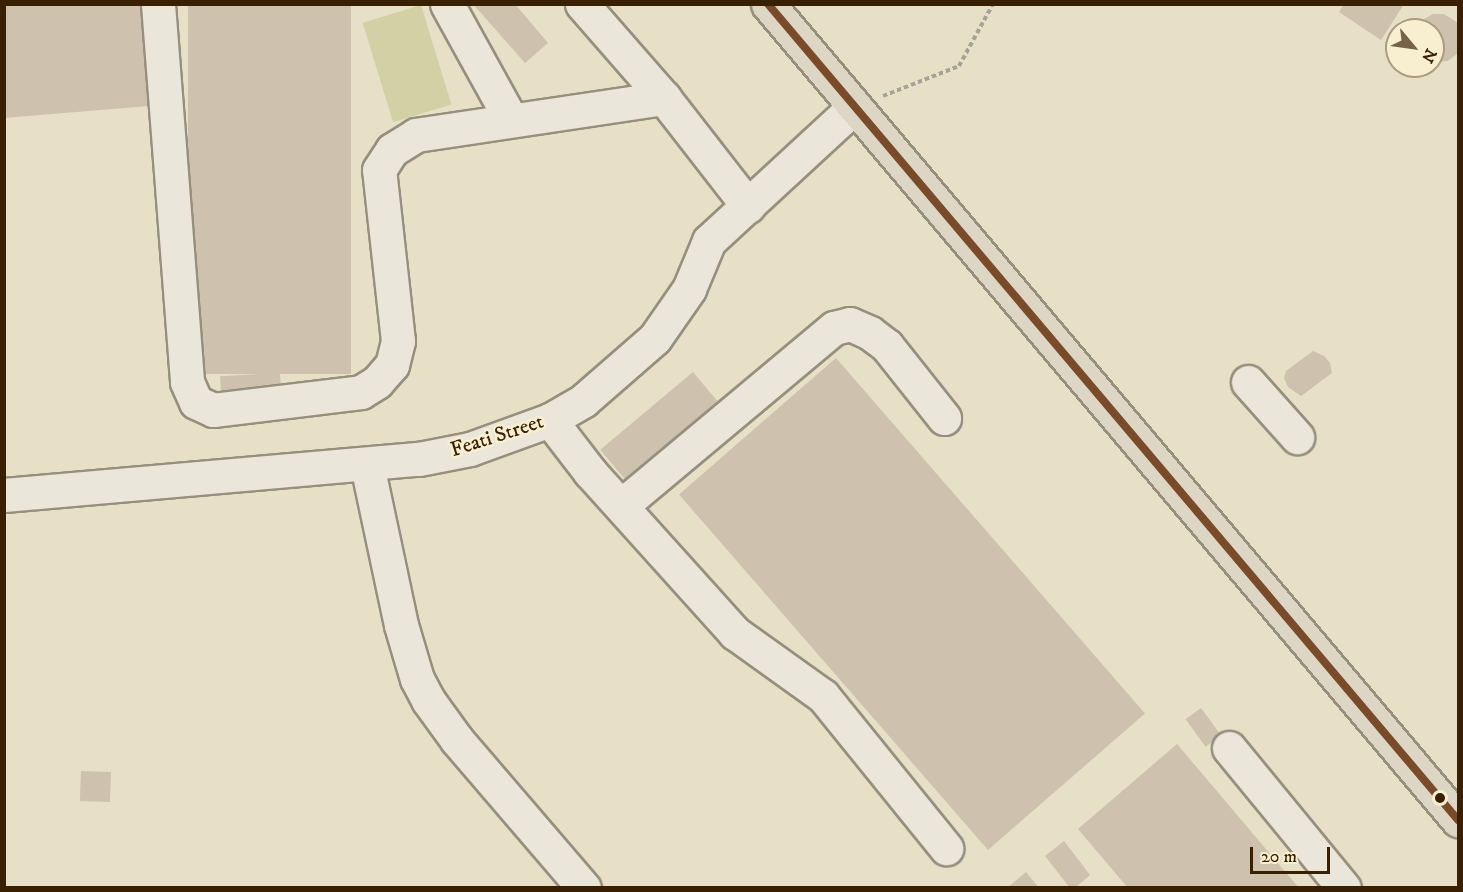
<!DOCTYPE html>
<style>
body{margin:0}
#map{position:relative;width:1463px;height:892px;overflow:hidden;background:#e7dfc6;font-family:"IM FELL DW Pica",serif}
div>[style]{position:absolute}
.green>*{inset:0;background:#d3d0a5;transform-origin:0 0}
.building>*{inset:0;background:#cec1ae;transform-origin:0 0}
.path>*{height:4px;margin-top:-2px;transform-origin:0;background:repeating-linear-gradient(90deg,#a8a296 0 4.5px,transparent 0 7.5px)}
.roads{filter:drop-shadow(2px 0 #978f7e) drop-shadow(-2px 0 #978f7e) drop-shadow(0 2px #978f7e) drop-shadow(0 -2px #978f7e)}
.minor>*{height:33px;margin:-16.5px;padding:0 16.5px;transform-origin:16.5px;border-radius:16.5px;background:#eae7da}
.major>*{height:33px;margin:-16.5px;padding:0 16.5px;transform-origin:16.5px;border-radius:16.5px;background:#ded6c5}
.bus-1>*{height:8px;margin:-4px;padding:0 4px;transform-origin:4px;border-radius:4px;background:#7a4b2a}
.dots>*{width:16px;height:16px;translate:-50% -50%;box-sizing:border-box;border:3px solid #f8efd1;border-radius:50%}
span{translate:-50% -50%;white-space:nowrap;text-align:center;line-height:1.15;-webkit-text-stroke:5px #f8efd1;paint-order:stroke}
.street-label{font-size:21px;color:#3a2002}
.frame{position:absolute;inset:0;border:6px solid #3a2002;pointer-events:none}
.north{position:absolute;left:1385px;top:18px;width:60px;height:60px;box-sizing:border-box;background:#f8efd1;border:2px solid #ac9c7e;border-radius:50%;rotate:119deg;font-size:16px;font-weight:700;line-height:24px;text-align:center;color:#3a2002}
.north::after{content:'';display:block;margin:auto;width:21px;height:27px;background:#776347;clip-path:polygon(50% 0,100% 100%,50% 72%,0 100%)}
.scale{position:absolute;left:1250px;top:847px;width:80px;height:27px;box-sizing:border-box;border:3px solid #3a2002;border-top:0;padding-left:8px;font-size:18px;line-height:21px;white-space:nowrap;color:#3a2002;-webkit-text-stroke:4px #f8efd1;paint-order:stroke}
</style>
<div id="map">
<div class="green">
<i style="left:421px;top:5px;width:104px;height:61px;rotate:73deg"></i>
</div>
<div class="building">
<i style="clip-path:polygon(4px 4px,140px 4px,149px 106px,4px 118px)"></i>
<i style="left:188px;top:4px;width:163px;height:370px"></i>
<i style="clip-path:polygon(473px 4px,515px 4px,548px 43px,525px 63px)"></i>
<i style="clip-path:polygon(1344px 4px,1404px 4px,1381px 40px,1339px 12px)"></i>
<i style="clip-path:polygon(1433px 14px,1444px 14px,1458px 23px,1458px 53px,1448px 61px,1433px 62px,1433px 30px,1416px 30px,1424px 19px)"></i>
<i style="clip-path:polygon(1313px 351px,1324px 356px,1330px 363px,1332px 373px,1301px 396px,1288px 387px,1284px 378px,1286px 371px)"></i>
<i style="left:836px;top:358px;width:471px;height:208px;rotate:49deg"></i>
<i style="left:693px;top:372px;width:40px;height:121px;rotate:50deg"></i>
<i style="left:280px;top:373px;width:18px;height:60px;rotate:87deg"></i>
<i style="left:1201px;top:708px;width:34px;height:19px;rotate:54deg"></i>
<i style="clip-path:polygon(1177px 744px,1299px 888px,1128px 888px,1078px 829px)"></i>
<i style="left:81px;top:771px;width:30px;height:30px;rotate:2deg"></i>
<i style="clip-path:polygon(1064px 841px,1090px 875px,1075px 888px,1070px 888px,1045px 856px)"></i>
<i style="clip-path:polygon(1026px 872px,1039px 888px,1007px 888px)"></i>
</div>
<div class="path">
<i style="left:883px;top:96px;width:82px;rotate:-21.5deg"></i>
<i style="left:959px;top:66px;width:71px;rotate:-61.3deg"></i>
</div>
<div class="roads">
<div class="minor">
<i style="left:158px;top:4px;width:379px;rotate:85.6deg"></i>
<i style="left:187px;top:382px;width:22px;rotate:66deg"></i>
<i style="left:196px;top:402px;width:19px;rotate:25deg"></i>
<i style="left:213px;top:410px;width:149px;rotate:-6.9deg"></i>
<i style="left:361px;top:392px;width:19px;rotate:-32deg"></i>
<i style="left:377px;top:382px;width:23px;rotate:-49deg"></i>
<i style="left:392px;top:365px;width:25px;rotate:-76deg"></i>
<i style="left:398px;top:341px;width:172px;rotate:-96.3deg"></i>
<i style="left:379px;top:170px;width:24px;rotate:-57deg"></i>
<i style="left:392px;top:150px;width:28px;rotate:-32deg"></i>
<i style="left:416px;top:135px;width:251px;rotate:-8.5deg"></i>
<i style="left:447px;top:4px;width:132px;rotate:61.1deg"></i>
<i style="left:582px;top:4px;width:125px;rotate:48.9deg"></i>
<i style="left:664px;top:98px;width:137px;rotate:52.1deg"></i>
<i style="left:1248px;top:382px;width:74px;rotate:48.3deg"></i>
<i style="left:550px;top:420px;width:66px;rotate:52.4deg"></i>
<i style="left:590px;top:472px;width:217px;rotate:48deg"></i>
<i style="left:735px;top:633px;width:108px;rotate:35.6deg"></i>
<i style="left:823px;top:696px;width:196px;rotate:51deg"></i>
<i style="left:367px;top:465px;width:164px;rotate:78deg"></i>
<i style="left:401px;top:625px;width:56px;rotate:73.5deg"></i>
<i style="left:417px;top:679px;width:24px;rotate:62deg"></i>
<i style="left:428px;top:700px;width:49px;rotate:54.1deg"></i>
<i style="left:457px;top:740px;width:195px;rotate:49.4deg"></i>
<i style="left:4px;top:495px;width:417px;rotate:-5deg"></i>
<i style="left:419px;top:459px;width:52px;rotate:-11.1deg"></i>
<i style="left:470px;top:449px;width:85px;rotate:-19.9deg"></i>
<i style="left:550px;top:420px;width:39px;rotate:-30deg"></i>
<i style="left:584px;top:400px;width:94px;rotate:-41.1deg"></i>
<i style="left:655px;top:338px;width:60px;rotate:-55.2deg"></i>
<i style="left:689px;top:289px;width:52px;rotate:-67.4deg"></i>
<i style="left:709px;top:241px;width:196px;rotate:-42.7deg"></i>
<i style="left:621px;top:506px;width:278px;rotate:-39.9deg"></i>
<i style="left:834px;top:328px;width:16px;rotate:-14deg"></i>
<i style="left:850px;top:324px;width:22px;rotate:24deg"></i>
<i style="left:870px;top:333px;width:21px;rotate:37deg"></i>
<i style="left:887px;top:346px;width:92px;rotate:51.6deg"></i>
<i style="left:1229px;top:748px;width:181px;rotate:50.6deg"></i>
</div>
<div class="major">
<i style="left:768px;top:4px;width:1069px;rotate:49.78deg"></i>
</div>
</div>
<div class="bus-1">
<i style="left:768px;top:4px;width:1069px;rotate:49.78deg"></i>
</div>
<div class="dots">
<i style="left:1440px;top:798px;background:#3a2002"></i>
</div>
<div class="street-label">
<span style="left:497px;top:436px;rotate:-18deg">Feati Street</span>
</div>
<div class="frame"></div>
<div class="north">N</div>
<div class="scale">20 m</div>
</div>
